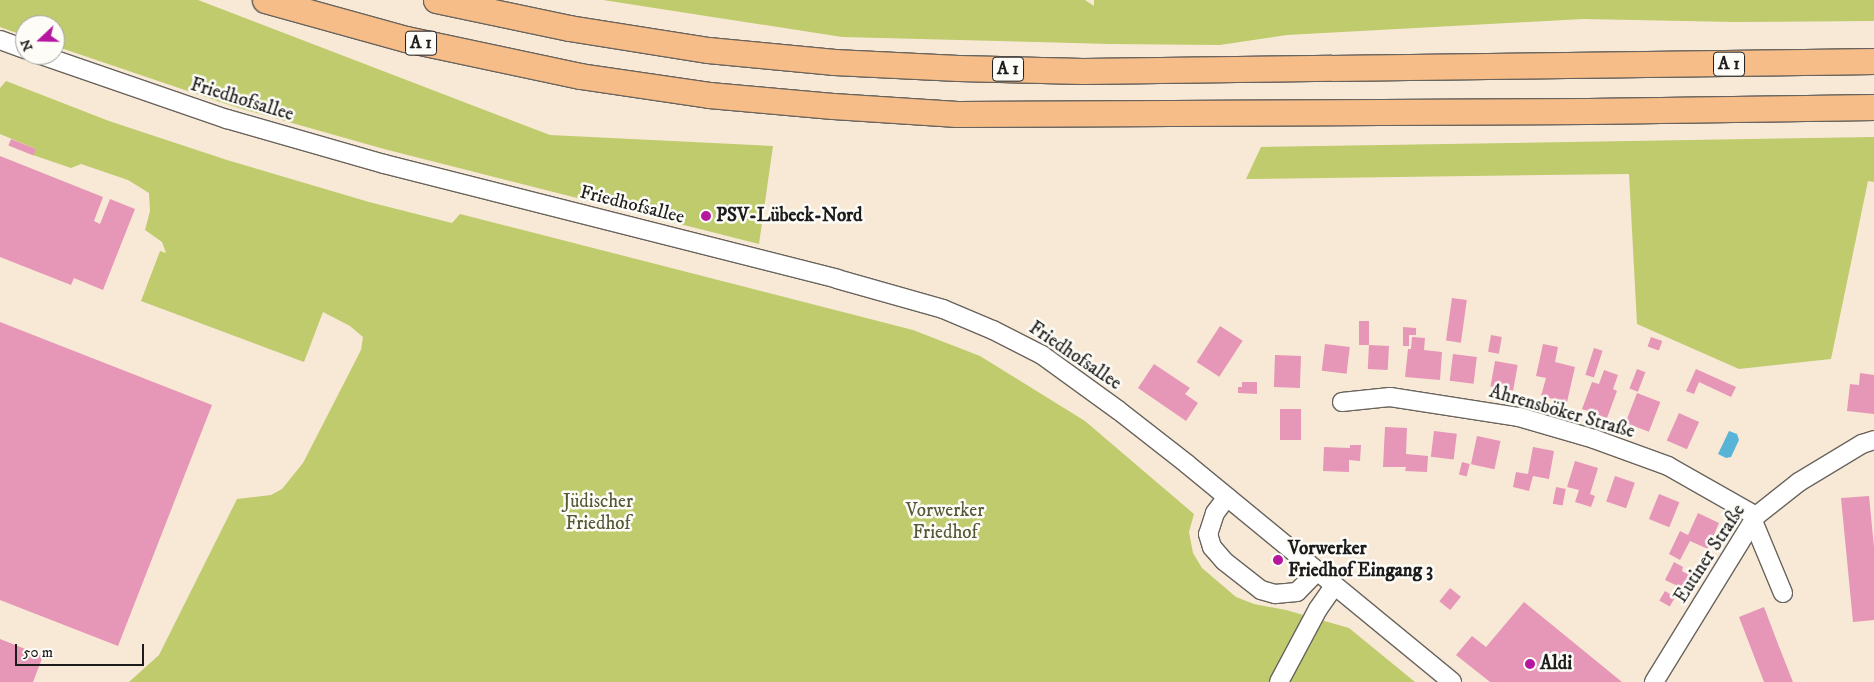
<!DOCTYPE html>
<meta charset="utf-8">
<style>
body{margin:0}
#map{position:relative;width:1874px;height:682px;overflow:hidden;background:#f8e9d7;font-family:"IM FELL DW Pica",serif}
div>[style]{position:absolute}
.green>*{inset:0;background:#bfcb6d}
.water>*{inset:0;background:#58b4d6}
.building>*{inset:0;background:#e696b6;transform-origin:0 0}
.roads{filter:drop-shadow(1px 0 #69645d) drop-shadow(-1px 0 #69645d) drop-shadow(0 1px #69645d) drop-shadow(0 -1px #69645d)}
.minor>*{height:18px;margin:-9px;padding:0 9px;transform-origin:9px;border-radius:9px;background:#fff}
.highway>*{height:25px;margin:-12.5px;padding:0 12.5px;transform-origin:12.5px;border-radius:12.5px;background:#f7bd88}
.dots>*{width:14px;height:14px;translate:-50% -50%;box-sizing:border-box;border:2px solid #fdfcf7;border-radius:50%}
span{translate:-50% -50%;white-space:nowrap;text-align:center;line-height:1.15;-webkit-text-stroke:5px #fdfcf7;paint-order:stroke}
.shield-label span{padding:1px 4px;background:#fdfcf7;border:1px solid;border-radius:4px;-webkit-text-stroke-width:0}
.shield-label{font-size:18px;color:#1c1c1c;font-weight:700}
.street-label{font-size:19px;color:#1c1c1c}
.poi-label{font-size:19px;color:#1c1c1c;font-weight:700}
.left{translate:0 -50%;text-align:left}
.park-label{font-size:19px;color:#555938}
.north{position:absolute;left:15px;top:15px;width:50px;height:50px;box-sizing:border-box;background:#fdfcf7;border:1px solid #a3a29f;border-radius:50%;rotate:249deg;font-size:14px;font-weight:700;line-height:20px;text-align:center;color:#1c1c1c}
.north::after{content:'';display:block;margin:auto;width:18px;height:22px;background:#b5179e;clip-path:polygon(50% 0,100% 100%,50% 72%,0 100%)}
.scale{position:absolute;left:15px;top:644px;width:129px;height:22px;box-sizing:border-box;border:2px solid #1c1c1c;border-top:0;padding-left:6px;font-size:15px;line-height:18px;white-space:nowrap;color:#1c1c1c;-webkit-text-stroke:4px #fdfcf7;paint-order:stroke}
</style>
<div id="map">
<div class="green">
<i style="clip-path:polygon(0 0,198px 0,550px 135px,773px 146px,759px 244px,384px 149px,235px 107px,55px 46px,55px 25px,25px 25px,25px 36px,0 27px)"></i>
<i style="clip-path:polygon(603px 0,1085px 0,1094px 6px,1094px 0,1874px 0,1874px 21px,1734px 22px,1583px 19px,1287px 35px,1220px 45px,1110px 44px,842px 37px)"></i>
<i style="clip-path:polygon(6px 81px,109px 121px,227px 160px,369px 202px,452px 223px,460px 214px,523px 230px,913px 330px,980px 356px,1085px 421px,1194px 514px,1189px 532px,1193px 553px,1202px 568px,1236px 597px,1254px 604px,1286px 610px,1349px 628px,1415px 682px,129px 682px,159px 655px,237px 499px,271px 495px,282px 489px,303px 463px,361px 350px,363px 337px,350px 326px,323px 312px,304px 362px,141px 301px,160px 251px,166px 253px,162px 242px,145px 230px,150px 211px,149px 193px,128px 180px,81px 164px,71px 168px,33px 155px,36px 149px,0 134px,0 88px)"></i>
<i style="clip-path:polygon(1874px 137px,1874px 182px,1868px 181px,1831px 359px,1739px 369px,1637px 324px,1629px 174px,1246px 179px,1261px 147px)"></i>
</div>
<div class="water">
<i style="clip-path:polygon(1729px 431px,1737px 434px,1739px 440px,1731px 457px,1726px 458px,1718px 454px)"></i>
</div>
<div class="building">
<i style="left:11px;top:139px;width:27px;height:7px;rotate:22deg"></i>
<i style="clip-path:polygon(0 156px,103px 197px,94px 221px,100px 224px,110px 199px,135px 209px,103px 290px,74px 278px,71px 285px,0 257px)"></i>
<i style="left:1452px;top:298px;width:15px;height:43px;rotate:8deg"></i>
<i style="left:1359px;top:321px;width:10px;height:24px"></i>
<i style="clip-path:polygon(0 322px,212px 405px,118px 646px,0 600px)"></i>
<i style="left:1220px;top:326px;width:27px;height:43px;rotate:33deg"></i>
<i style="clip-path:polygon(1403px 327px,1416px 328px,1416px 335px,1409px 335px,1409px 346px,1403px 346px)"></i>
<i style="left:1491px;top:335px;width:11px;height:17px;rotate:10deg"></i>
<i style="clip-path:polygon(1412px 337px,1425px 338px,1424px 350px,1442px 352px,1440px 380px,1405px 377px,1408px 349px,1411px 349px)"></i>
<i style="left:1651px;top:337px;width:12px;height:10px;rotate:20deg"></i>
<i style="left:1325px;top:344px;width:25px;height:27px;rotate:7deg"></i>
<i style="clip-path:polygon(1543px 344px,1558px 347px,1555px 362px,1575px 367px,1567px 402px,1541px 396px,1546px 378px,1536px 376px)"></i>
<i style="left:1369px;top:345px;width:20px;height:24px;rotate:3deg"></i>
<i style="left:1594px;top:348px;width:9px;height:28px;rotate:18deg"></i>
<i style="left:1453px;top:354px;width:24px;height:27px;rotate:7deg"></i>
<i style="left:1275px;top:355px;width:26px;height:32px;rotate:2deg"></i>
<i style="left:1495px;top:361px;width:23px;height:26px;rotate:10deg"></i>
<i style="clip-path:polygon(1154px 364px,1190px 388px,1185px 394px,1198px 403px,1186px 421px,1138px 388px)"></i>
<i style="left:1637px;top:369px;width:9px;height:21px;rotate:21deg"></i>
<i style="clip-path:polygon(1696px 369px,1736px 387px,1731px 397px,1699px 382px,1694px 394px,1686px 391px)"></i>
<i style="clip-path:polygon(1604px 370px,1618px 375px,1613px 389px,1617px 391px,1607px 418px,1582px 409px,1592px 382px,1599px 384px)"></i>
<i style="clip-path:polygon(1860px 373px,1874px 375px,1874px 414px,1847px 411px,1850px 384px,1859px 385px)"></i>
<i style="clip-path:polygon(1242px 382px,1257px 382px,1257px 394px,1238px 393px,1238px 387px,1242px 387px)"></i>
<i style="left:1637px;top:393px;width:25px;height:32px;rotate:21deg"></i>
<i style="left:1280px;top:409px;width:21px;height:31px"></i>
<i style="left:1679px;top:413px;width:22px;height:30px;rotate:24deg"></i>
<i style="clip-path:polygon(1385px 427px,1407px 428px,1406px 454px,1428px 456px,1427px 472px,1405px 471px,1406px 467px,1383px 467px)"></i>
<i style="left:1434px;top:431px;width:23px;height:26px;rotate:7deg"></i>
<i style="left:1477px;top:436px;width:24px;height:29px;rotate:12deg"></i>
<i style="clip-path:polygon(1350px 445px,1361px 445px,1360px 461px,1349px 460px,1349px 472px,1323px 471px,1324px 447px,1350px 448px)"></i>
<i style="clip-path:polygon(1533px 447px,1554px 451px,1549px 479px,1533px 476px,1529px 491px,1513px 487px,1516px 472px,1528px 474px)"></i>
<i style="clip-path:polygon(1575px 461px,1598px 468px,1590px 494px,1595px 496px,1591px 507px,1575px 502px,1579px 490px,1567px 487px)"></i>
<i style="left:1462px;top:462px;width:8px;height:13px;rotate:14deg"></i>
<i style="left:1615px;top:476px;width:21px;height:27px;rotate:19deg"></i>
<i style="left:1556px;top:487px;width:10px;height:17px;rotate:11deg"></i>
<i style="left:1659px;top:494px;width:22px;height:27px;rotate:22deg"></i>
<i style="clip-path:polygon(1869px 496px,1874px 547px,1874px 620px,1853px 622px,1841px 498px)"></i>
<i style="clip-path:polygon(1698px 513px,1719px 523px,1708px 549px,1690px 541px,1680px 560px,1669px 554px,1680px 531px,1688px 535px)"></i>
<i style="clip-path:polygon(1674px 562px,1683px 567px,1682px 571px,1691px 576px,1684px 589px,1665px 580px)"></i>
<i style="left:1450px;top:588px;width:14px;height:17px;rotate:39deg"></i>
<i style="left:1665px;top:591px;width:12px;height:11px;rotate:31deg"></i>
<i style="clip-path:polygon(1524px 602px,1622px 682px,1490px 682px,1456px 655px,1472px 636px,1486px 647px)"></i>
<i style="clip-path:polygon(1764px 607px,1778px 644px,1793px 682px,1764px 682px,1739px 617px)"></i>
<i style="clip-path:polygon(0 639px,43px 656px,33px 682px,0 682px)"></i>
</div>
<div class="roads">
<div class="minor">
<i style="left:0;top:40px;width:27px;rotate:20deg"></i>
<i style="left:41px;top:55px;width:197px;rotate:19deg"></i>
<i style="left:227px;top:119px;width:163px;rotate:16deg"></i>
<i style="left:384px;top:164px;width:467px;rotate:14.2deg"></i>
<i style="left:837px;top:279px;width:110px;rotate:15.8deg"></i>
<i style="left:943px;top:309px;width:54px;rotate:22.8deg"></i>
<i style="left:993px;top:330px;width:55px;rotate:27deg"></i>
<i style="left:1042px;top:355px;width:94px;rotate:35.9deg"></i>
<i style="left:1118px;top:410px;width:88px;rotate:38deg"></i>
<i style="left:1187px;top:464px;width:343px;rotate:39.4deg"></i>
<i style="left:1342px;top:402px;width:48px;rotate:-5.9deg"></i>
<i style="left:1390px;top:397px;width:131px;rotate:8.8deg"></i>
<i style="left:1519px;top:417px;width:78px;rotate:16.3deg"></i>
<i style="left:1594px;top:439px;width:79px;rotate:20deg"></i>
<i style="left:1668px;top:466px;width:101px;rotate:29.6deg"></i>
<i style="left:1227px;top:497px;width:20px;rotate:127deg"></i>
<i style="left:1215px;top:513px;width:22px;rotate:108deg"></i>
<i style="left:1208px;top:534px;width:14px;rotate:73deg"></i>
<i style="left:1212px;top:547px;width:18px;rotate:49deg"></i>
<i style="left:1224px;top:561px;width:47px;rotate:38.1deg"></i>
<i style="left:1261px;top:590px;width:15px;rotate:16deg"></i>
<i style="left:1275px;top:594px;width:22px;rotate:-5deg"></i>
<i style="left:1297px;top:592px;width:29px;rotate:-46deg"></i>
<i style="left:1753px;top:521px;width:78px;rotate:67.4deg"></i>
<i style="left:1279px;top:682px;width:83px;rotate:-61.9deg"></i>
<i style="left:1318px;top:609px;width:29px;rotate:-55deg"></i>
<i style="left:1654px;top:682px;width:195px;rotate:-58.4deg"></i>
<i style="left:1756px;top:516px;width:55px;rotate:-38.3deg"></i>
<i style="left:1799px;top:482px;width:74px;rotate:-31.1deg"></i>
<i style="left:1862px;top:444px;width:13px;rotate:-18deg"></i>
</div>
<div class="highway">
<i style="left:265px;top:0;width:146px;rotate:15.5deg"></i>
<i style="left:406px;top:39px;width:178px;rotate:12deg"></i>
<i style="left:580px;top:76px;width:130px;rotate:8.4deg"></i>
<i style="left:709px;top:95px;width:124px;rotate:5.1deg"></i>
<i style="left:833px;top:106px;width:124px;rotate:3.7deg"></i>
<i style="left:957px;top:114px;width:631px;rotate:-0.27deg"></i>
<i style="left:1588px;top:111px;width:286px;rotate:-0.8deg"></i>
<i style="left:436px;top:0;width:136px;rotate:11.9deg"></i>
<i style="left:569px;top:28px;width:141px;rotate:9deg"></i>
<i style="left:708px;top:50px;width:127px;rotate:5.4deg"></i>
<i style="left:834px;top:62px;width:124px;rotate:2.8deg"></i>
<i style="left:958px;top:68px;width:125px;rotate:1.4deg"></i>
<i style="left:1083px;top:71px;width:791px;rotate:-0.72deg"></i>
</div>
</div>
<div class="dots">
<i style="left:706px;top:216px;background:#b5179e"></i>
<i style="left:1278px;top:560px;background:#b5179e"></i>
<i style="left:1530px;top:664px;background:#b5179e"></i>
</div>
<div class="shield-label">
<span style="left:421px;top:43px">A 1</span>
<span style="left:1729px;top:64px">A 1</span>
<span style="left:1008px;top:69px">A 1</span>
</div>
<div class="street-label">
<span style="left:242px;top:100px;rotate:17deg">Friedhofsallee</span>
<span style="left:632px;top:205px;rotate:14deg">Friedhofsallee</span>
<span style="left:1075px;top:356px;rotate:34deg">Friedhofsallee</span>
<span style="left:1562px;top:412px;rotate:16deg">Ahrensböker Straße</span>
<span style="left:1710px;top:554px;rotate:-57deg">Eutiner Straße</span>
</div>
<div class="poi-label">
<span class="left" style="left:716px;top:216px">PSV-Lübeck-Nord</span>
<span class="left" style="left:1288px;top:560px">Vorwerker<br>Friedhof Eingang 3</span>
<span class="left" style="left:1540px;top:664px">Aldi</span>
</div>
<div class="park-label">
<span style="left:598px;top:513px">Jüdischer<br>Friedhof</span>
<span style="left:945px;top:522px">Vorwerker<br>Friedhof</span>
</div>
<div class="north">N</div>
<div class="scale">50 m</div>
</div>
